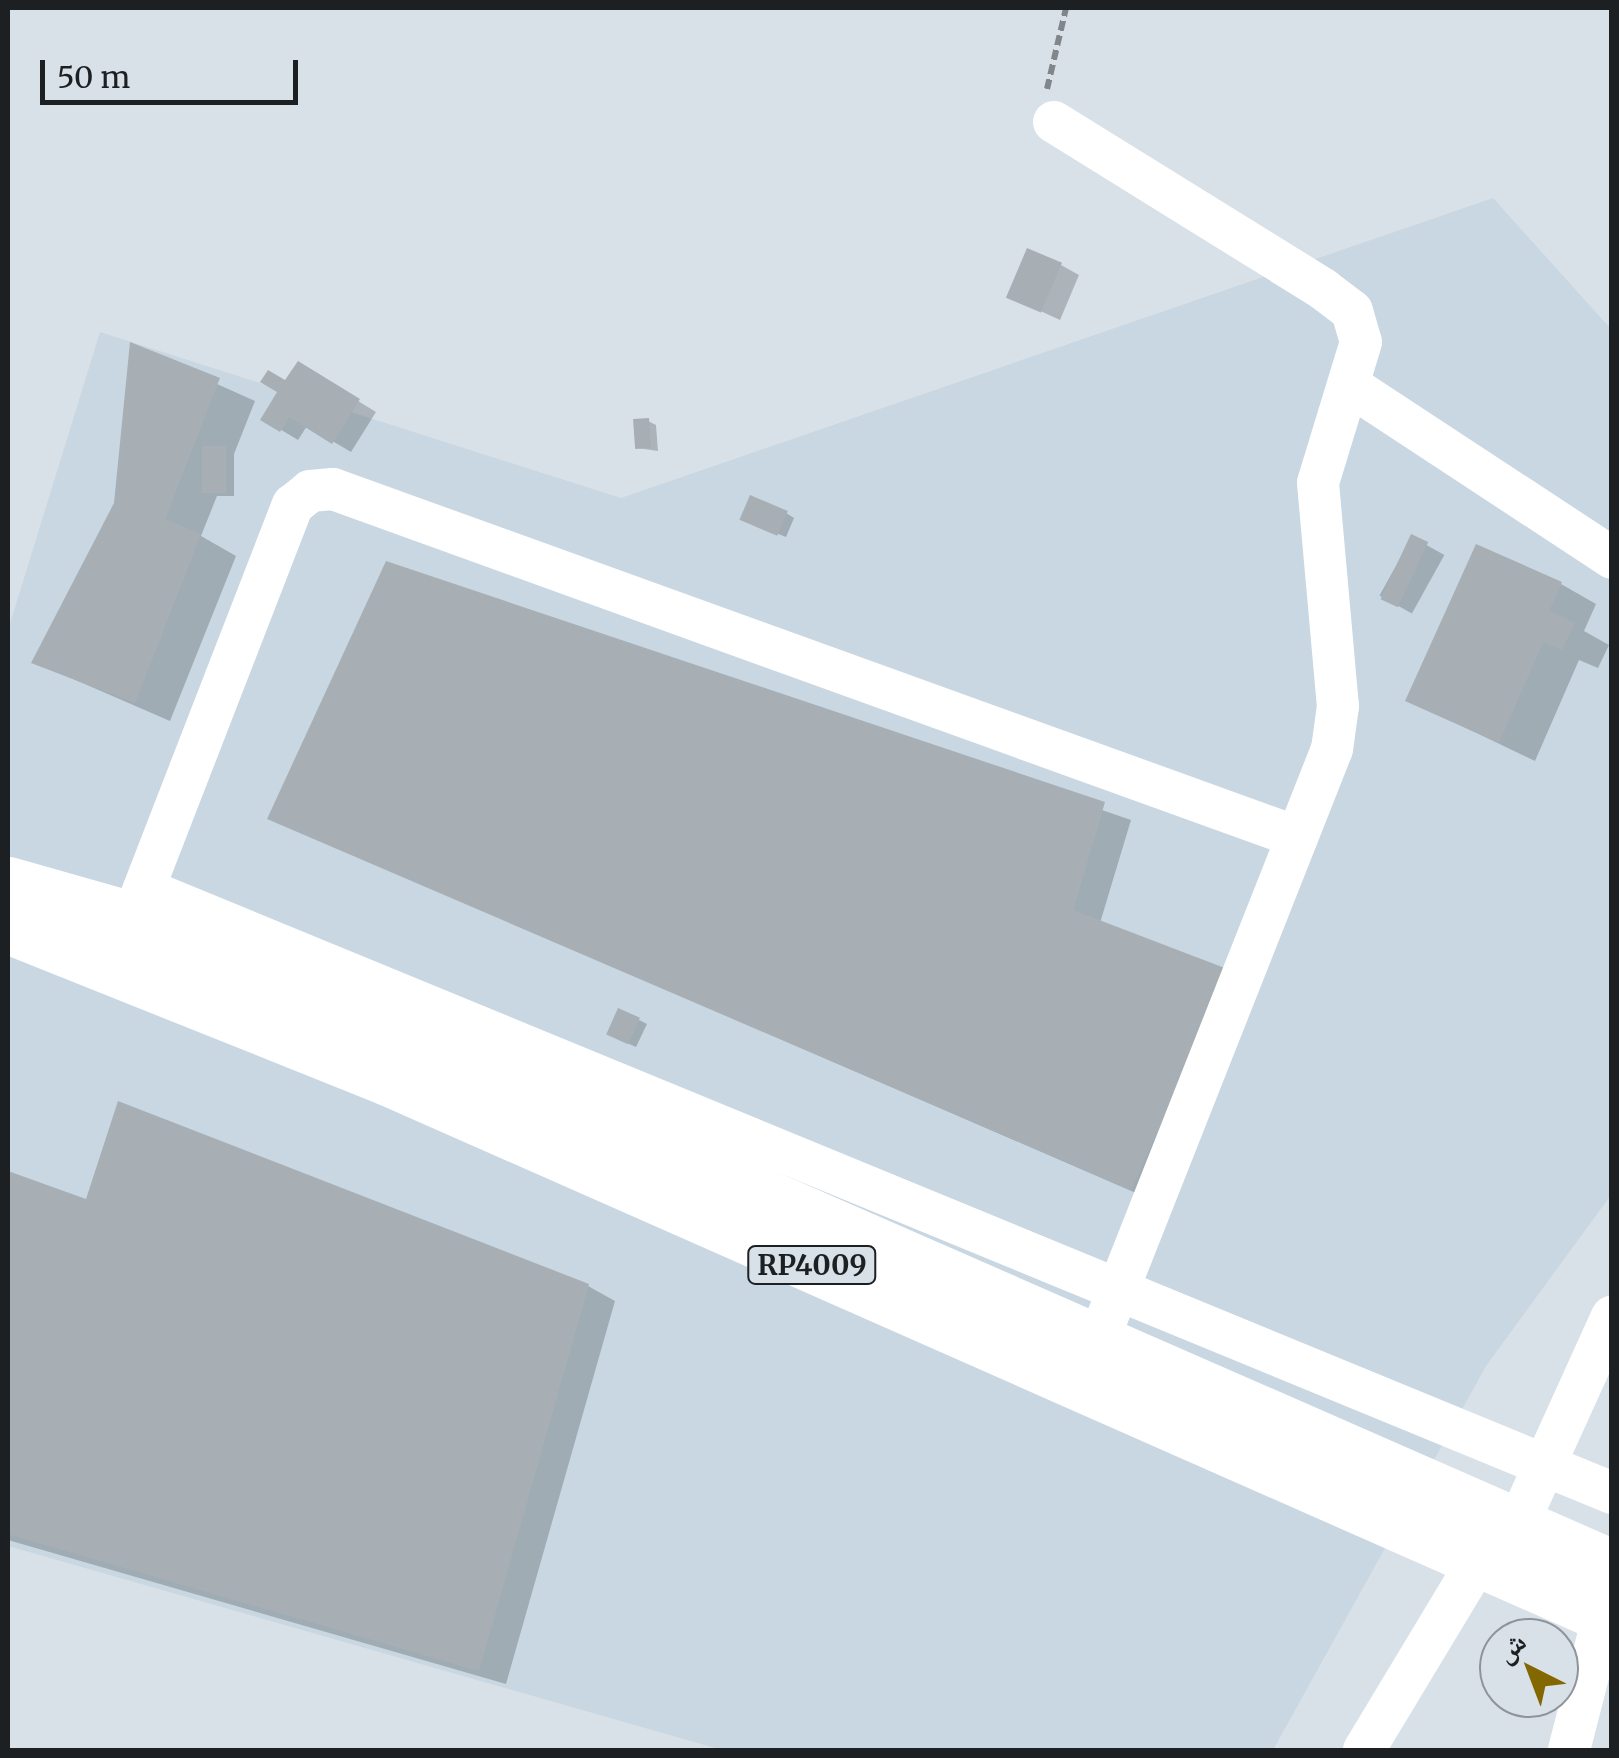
<!DOCTYPE html>
<meta charset="utf-8">
<style>
body{margin:0}
#map{position:relative;width:1619px;height:1758px;overflow:hidden;background:#d9e1e8;font-family:Merriweather,"Noto Naskh Arabic",serif}
div>[style]{position:absolute}
.built>*{inset:0;background:#c8d7e2}
.shadow>*{inset:0;background:#0003;transform-origin:0 0}
.building>*{inset:0;background:#a7afb5;transform-origin:0 0}
.path>*{height:6px;margin-top:-3px;transform-origin:0;background:repeating-linear-gradient(90deg,#80868a 0 10px,transparent 0 15px)}
.minor>*{height:42px;margin:-21px;padding:0 21px;transform-origin:21px;border-radius:21px;background:#fff}
.major>*{height:55px;margin:-27.5px;padding:0 27.5px;transform-origin:27.5px;border-radius:27.5px;background:#fff}
span{translate:-50% -50%;white-space:nowrap;text-align:center;line-height:1.15;-webkit-text-stroke:9px #d9e1e8;paint-order:stroke}
.shield-label span{padding:2px 8px;background:#d9e1e8;border:2px solid;border-radius:8px;-webkit-text-stroke-width:0}
.shield-label{font-size:28px;color:#1d2022;font-weight:700}
.frame{position:absolute;inset:0;border:10px solid #1d2022;pointer-events:none}
.north{position:absolute;left:1479px;top:1618px;width:100px;height:100px;box-sizing:border-box;background:#d9e1e8;border:2px solid #8e9499;border-radius:50%;rotate:318deg;font-size:28px;font-weight:700;line-height:40px;text-align:center;color:#1d2022}
.north::after{content:'';display:block;margin:auto;width:35px;height:45px;background:#836801;clip-path:polygon(50% 0,100% 100%,50% 72%,0 100%)}
.scale{position:absolute;left:40px;top:60px;width:258px;height:45px;box-sizing:border-box;border:5px solid #1d2022;border-top:0;padding-left:12px;font-size:30px;line-height:35px;white-space:nowrap;color:#1d2022;-webkit-text-stroke:8px #d9e1e8;paint-order:stroke}
</style>
<div id="map">
<div class="built">
<i style="clip-path:polygon(1493px 198px,1611px 329px,1611px 1195px,1486px 1366px,1273px 1750px,722px 1750px,8px 1546px,8px 630px,100px 332px,621px 498px)"></i>
</div>
<div class="shadow">
<i style="clip-path:polygon(1061px 265px,1079px 275px,1060px 320px,1010px 297px)"></i>
<i style="clip-path:polygon(132px 346px,255px 401px,234px 454px,234px 496px,217px 496px,201px 536px,236px 556px,170px 721px,34px 662px,116px 504px)"></i>
<i style="clip-path:polygon(298px 364px,376px 412px,351px 452px,307px 426px,298px 440px,263px 419px)"></i>
<i style="clip-path:polygon(648px 421px,656px 425px,658px 451px,637px 448px)"></i>
<i style="clip-path:polygon(786px 513px,794px 518px,786px 537px,751px 523px)"></i>
<i style="left:1412px;top:537px;width:37px;height:67px;rotate:29deg"></i>
<i style="clip-path:polygon(387px 564px,1131px 820px,1100px 923px,1229px 973px,1159px 1203px,270px 818px)"></i>
<i style="clip-path:polygon(1561px 584px,1596px 604px,1584px 631px,1609px 645px,1598px 668px,1579px 660px,1535px 761px,1408px 700px)"></i>
<i style="clip-path:polygon(639px 1020px,647px 1024px,636px 1047px,616px 1038px)"></i>
<i style="clip-path:polygon(8px 1173px,87px 1202px,588px 1286px,615px 1301px,506px 1684px,8px 1540px)"></i>
</div>
<div class="building">
<i style="left:1027px;top:248px;width:38px;height:54px;rotate:23deg"></i>
<i style="clip-path:polygon(130px 342px,220px 378px,165px 519px,201px 534px,135px 703px,31px 663px,114px 503px)"></i>
<i style="clip-path:polygon(298px 361px,360px 399px,332px 444px,289px 417px,280px 432px,260px 420px,277px 392px,260px 382px,268px 370px,285px 380px)"></i>
<i style="left:649px;top:418px;width:30px;height:16px;rotate:86deg"></i>
<i style="left:202px;top:446px;width:24px;height:47px"></i>
<i style="left:750px;top:495px;width:41px;height:27px;rotate:23deg"></i>
<i style="left:1411px;top:534px;width:19px;height:72px;rotate:25deg"></i>
<i style="clip-path:polygon(1476px 544px,1562px 582px,1549px 611px,1575px 623px,1562px 650px,1543px 642px,1499px 743px,1405px 701px)"></i>
<i style="clip-path:polygon(386px 561px,1105px 802px,1073px 910px,1230px 970px,1131px 1190px,267px 819px)"></i>
<i style="left:618px;top:1008px;width:24px;height:29px;rotate:24deg"></i>
<i style="clip-path:polygon(118px 1101px,589px 1284px,479px 1671px,8px 1534px,8px 1171px,86px 1199px)"></i>
</div>
<div class="path">
<i style="left:1047px;top:89px;width:83px;rotate:-76.8deg"></i>
</div>
<div class="minor">
<i style="left:1054px;top:122px;width:317px;rotate:31.8deg"></i>
<i style="left:1323px;top:289px;width:36px;rotate:37deg"></i>
<i style="left:1352px;top:311px;width:32px;rotate:74deg"></i>
<i style="left:1361px;top:342px;width:147px;rotate:107deg"></i>
<i style="left:1318px;top:483px;width:224px;rotate:84.9deg"></i>
<i style="left:1338px;top:706px;width:43px;rotate:97.9deg"></i>
<i style="left:1332px;top:749px;width:637px;rotate:111.57deg"></i>
<i style="left:1349px;top:385px;width:315px;rotate:33.3deg"></i>
<i style="left:144px;top:889px;width:1587px;rotate:22.36deg"></i>
<i style="left:134px;top:914px;width:439px;rotate:-68.8deg"></i>
<i style="left:293px;top:505px;width:22px;rotate:-39deg"></i>
<i style="left:310px;top:491px;width:23px;rotate:-5deg"></i>
<i style="left:333px;top:489px;width:1025px;rotate:19.85deg"></i>
<i style="left:1517px;top:1526px;width:230px;rotate:-65.6deg"></i>
<i style="left:1364px;top:1750px;width:224px;rotate:-58.9deg"></i>
<i style="left:1569px;top:1750px;width:140px;rotate:-75.6deg"></i>
</div>
<div class="major">
<i style="left:8px;top:884px;width:129px;rotate:15.8deg"></i>
<i style="left:132px;top:919px;width:1616px;rotate:23.65deg"></i>
<i style="left:8px;top:926px;width:409px;rotate:21.8deg"></i>
<i style="left:388px;top:1078px;width:1338px;rotate:23.81deg"></i>
</div>
<div class="shield-label">
<span style="left:812px;top:1265px">RP4009</span>
</div>
<div class="frame"></div>
<div class="north">ش</div>
<div class="scale">50 m</div>
</div>
